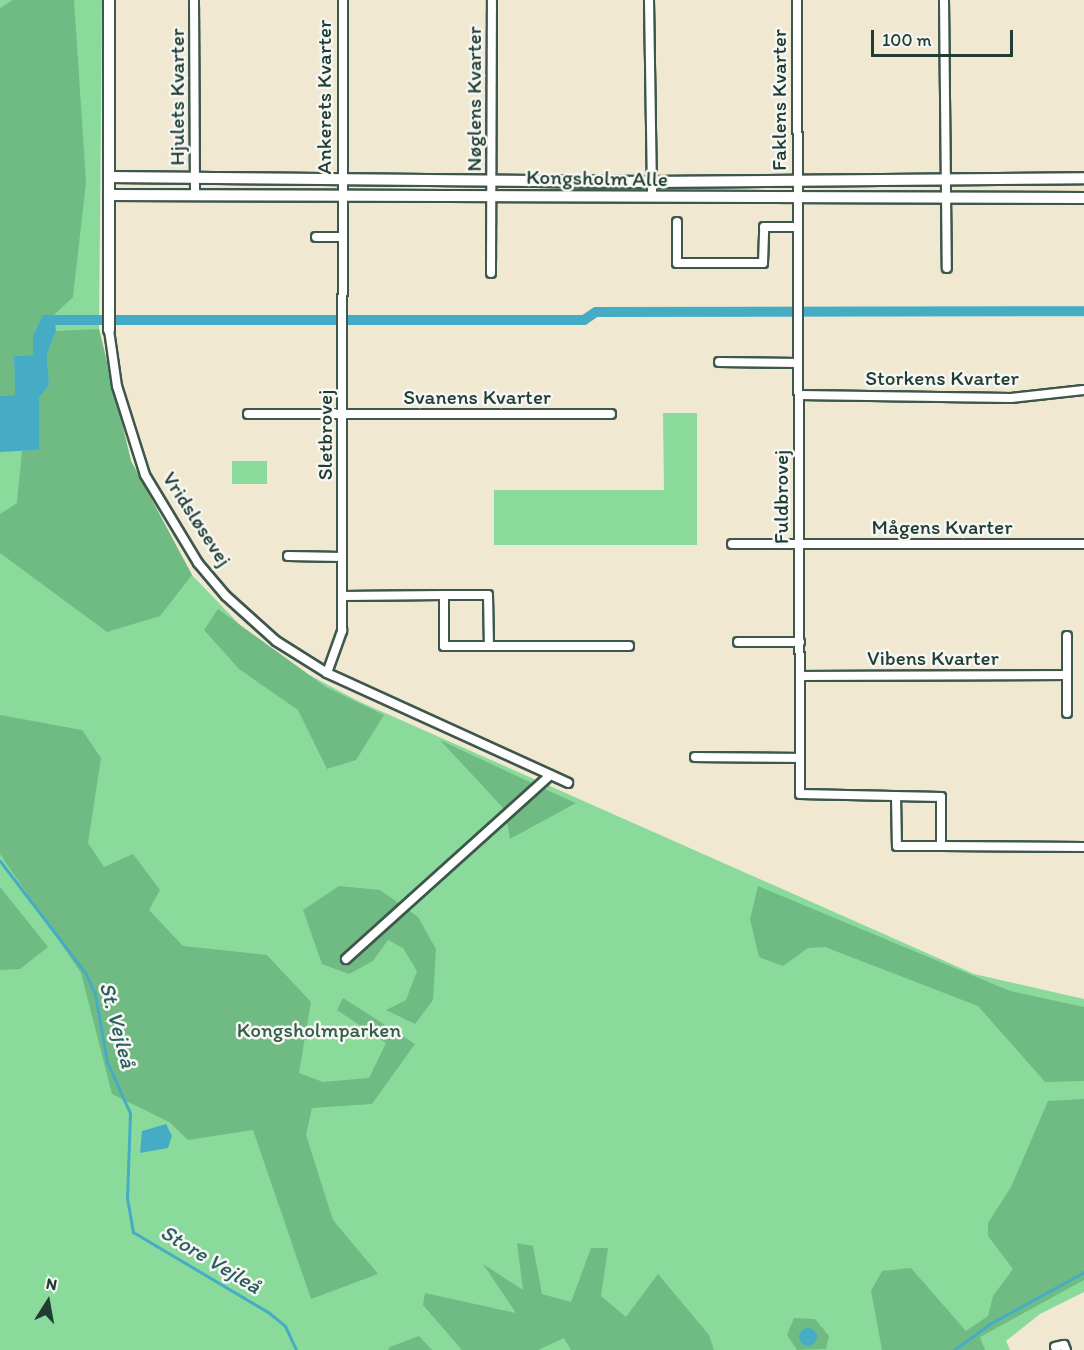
<!DOCTYPE html>
<meta charset="utf-8">
<style>
body{margin:0}
#map{position:relative;width:1084px;height:1350px;overflow:hidden;background:#f0e8d1;font-family:Itim,sans-serif}
div>[style]{position:absolute}
.green>*{inset:0;background:#8adb9b;transform-origin:0 0}
.forest>*{inset:0;background:#6fbb83}
.water>*{inset:0;background:#46acc6}
.round{border-radius:50%}
.stream>*{height:3px;margin:-1.5px;padding:0 1.5px;transform-origin:1.5px;border-radius:1.5px;background:#46acc6}
.canal>*{height:10px;margin:-5px;padding:0 5px;transform-origin:5px;border-radius:5px;background:#46acc6}
.roads{filter:drop-shadow(2px 0 #3e574c) drop-shadow(-2px 0 #3e574c) drop-shadow(0 2px #3e574c) drop-shadow(0 -2px #3e574c)}
.minor>*{height:8px;margin:-4px;padding:0 4px;transform-origin:4px;border-radius:4px;background:#fff}
.tertiary>*{height:10px;margin:-5px;padding:0 5px;transform-origin:5px;border-radius:5px;background:#fff}
span{translate:-50% -50%;white-space:nowrap;text-align:center;line-height:1.15;-webkit-text-stroke:5px #f6f6f2;paint-order:stroke}
.street-label{font-size:21px;color:#1f3d34}
.park-label{font-size:21px;color:#345d49}
.water-label{font-size:22px;color:#2b5e60;font-style:italic}
.north{position:absolute;left:18px;top:1272px;width:60px;height:60px;-webkit-text-stroke:4px #f6f6f2;paint-order:stroke;rotate:11deg;font-size:16px;font-weight:700;line-height:24px;text-align:center;color:#1f3d34}
.north::after{content:'';display:block;margin:auto;width:21px;height:27px;background:#1f3d34;clip-path:polygon(50% 0,100% 100%,50% 72%,0 100%)}
.scale{position:absolute;left:871px;top:30px;width:142px;height:27px;box-sizing:border-box;border:3px solid #1f3d34;border-top:0;padding-left:8px;font-size:18px;line-height:21px;white-space:nowrap;color:#1f3d34;-webkit-text-stroke:4px #f6f6f2;paint-order:stroke}
</style>
<div id="map">
<div class="green">
<i style="clip-path:polygon(0 0,102px 0,99px 329px,131px 461px,192px 575px,241px 626px,300px 670px,358px 701px,974px 974px,1084px 999px,1084px 1292px,1040px 1314px,1006px 1341px,1010px 1350px,0 1350px)"></i>
<i style="clip-path:polygon(663px 413px,697px 413px,697px 545px,494px 545px,494px 490px,664px 490px)"></i>
<i style="left:232px;top:461px;width:35px;height:23px"></i>
</div>
<div class="forest">
<i style="clip-path:polygon(13px 0,74px 0,86px 182px,73px 297px,54px 315px,43px 316px,33px 335px,33px 355px,14px 356px,15px 395px,0 396px,0 8px)"></i>
<i style="clip-path:polygon(99px 329px,131px 461px,192px 575px,160px 616px,107px 632px,0 553px,0 514px,17px 503px,22px 451px,39px 450px,39px 398px,49px 385px,47px 354px,56px 331px)"></i>
<i style="clip-path:polygon(218px 609px,326px 687px,384px 715px,356px 760px,327px 769px,298px 710px,239px 669px,204px 630px)"></i>
<i style="clip-path:polygon(0 715px,82px 730px,101px 758px,88px 843px,104px 867px,133px 854px,160px 890px,149px 910px,183px 946px,267px 955px,311px 1002px,299px 1073px,323px 1082px,369px 1078px,386px 1043px,337px 1010px,343px 998px,415px 1044px,372px 1104px,312px 1108px,306px 1135px,333px 1220px,378px 1274px,311px 1299px,253px 1130px,188px 1140px,169px 1122px,112px 1094px,81px 973px,0 854px)"></i>
<i style="clip-path:polygon(440px 740px,551px 792px,576px 803px,510px 839px,505px 810px)"></i>
<i style="clip-path:polygon(339px 886px,380px 890px,418px 917px,436px 949px,433px 1000px,415px 1024px,386px 1010px,406px 1000px,417px 971px,403px 948px,388px 940px,373px 961px,349px 974px,322px 964px,303px 910px)"></i>
<i style="clip-path:polygon(758px 886px,1010px 991px,1084px 1007px,1084px 1081px,1045px 1082px,978px 1006px,825px 947px,808px 948px,783px 966px,759px 957px,750px 919px)"></i>
<i style="clip-path:polygon(0 887px,48px 947px,20px 969px,0 970px)"></i>
<i style="clip-path:polygon(1084px 1099px,1084px 1280px,980px 1337px,985px 1350px,882px 1350px,871px 1291px,882px 1271px,911px 1268px,966px 1331px,988px 1316px,993px 1296px,1013px 1269px,988px 1236px,988px 1223px,1011px 1187px,1048px 1101px)"></i>
<i style="clip-path:polygon(517px 1243px,533px 1246px,542px 1294px,571px 1302px,591px 1248px,608px 1248px,601px 1296px,626px 1317px,658px 1274px,709px 1335px,714px 1350px,571px 1350px,564px 1338px,538px 1350px,462px 1350px,423px 1305px,425px 1293px,516px 1313px,483px 1264px,523px 1290px)"></i>
<i style="clip-path:polygon(794px 1318px,815px 1319px,829px 1336px,826px 1349px,797px 1350px,787px 1335px)"></i>
<i style="clip-path:polygon(419px 1336px,432px 1350px,388px 1350px,390px 1347px)"></i>
</div>
<div class="water">
<i style="clip-path:polygon(43px 315px,54px 315px,56px 331px,47px 354px,49px 385px,39px 398px,39px 450px,0 452px,0 396px,15px 395px,14px 356px,33px 355px,33px 335px)"></i>
<i style="clip-path:polygon(166px 1124px,172px 1136px,168px 1148px,140px 1153px,142px 1131px)"></i>
<i class="round" style="left:799px;top:1328px;width:18px;height:18px"></i>
</div>
<div class="stream">
<i style="left:0;top:861px;width:142px;rotate:52.7deg"></i>
<i style="left:86px;top:974px;width:22px;rotate:66deg"></i>
<i style="left:95px;top:994px;width:69px;rotate:80deg"></i>
<i style="left:107px;top:1062px;width:56px;rotate:65.7deg"></i>
<i style="left:130px;top:1113px;width:85px;rotate:92deg"></i>
<i style="left:127px;top:1198px;width:35px;rotate:80deg"></i>
<i style="left:133px;top:1232px;width:157px;rotate:30.7deg"></i>
<i style="left:268px;top:1312px;width:22px;rotate:39deg"></i>
<i style="left:285px;top:1326px;width:26px;rotate:65deg"></i>
<i style="left:954px;top:1350px;width:46px;rotate:-36.1deg"></i>
<i style="left:991px;top:1323px;width:106px;rotate:-28.7deg"></i>
</div>
<div class="canal">
<i style="left:55px;top:320px;width:529px"></i>
<i style="left:584px;top:320px;width:14px;rotate:-34deg"></i>
<i style="left:596px;top:312px;width:488px;rotate:-0.1deg"></i>
</div>
<div class="roads">
<div class="minor">
<i style="left:194px;top:0;width:195px;rotate:89.7deg"></i>
<i style="left:649px;top:0;width:194px;rotate:89.1deg"></i>
<i style="left:797px;top:0;width:794px;rotate:89.78deg"></i>
<i style="left:800px;top:794px;width:141px;rotate:1.2deg"></i>
<i style="left:941px;top:797px;width:49px;rotate:90deg"></i>
<i style="left:941px;top:846px;width:143px;rotate:0.4deg"></i>
<i style="left:944px;top:0;width:268px;rotate:89.4deg"></i>
<i style="left:677px;top:222px;width:41px;rotate:90deg"></i>
<i style="left:677px;top:263px;width:86px"></i>
<i style="left:763px;top:263px;width:36px;rotate:-88deg"></i>
<i style="left:764px;top:227px;width:34px"></i>
<i style="left:316px;top:237px;width:26px"></i>
<i style="left:491px;top:273px;width:273px;rotate:-89.8deg"></i>
<i style="left:109px;top:330px;width:57px;rotate:81.9deg"></i>
<i style="left:117px;top:386px;width:93px;rotate:72.5deg"></i>
<i style="left:145px;top:475px;width:103px;rotate:58.9deg"></i>
<i style="left:198px;top:563px;width:43px;rotate:49.7deg"></i>
<i style="left:226px;top:596px;width:67px;rotate:42deg"></i>
<i style="left:276px;top:641px;width:60px;rotate:32.1deg"></i>
<i style="left:327px;top:673px;width:265px;rotate:24.5deg"></i>
<i style="left:719px;top:362px;width:79px;rotate:0.7deg"></i>
<i style="left:799px;top:395px;width:212px;rotate:0.8deg"></i>
<i style="left:1011px;top:398px;width:73px;rotate:-6.3deg"></i>
<i style="left:248px;top:414px;width:363px"></i>
<i style="left:732px;top:544px;width:352px"></i>
<i style="left:288px;top:556px;width:54px;rotate:1.1deg"></i>
<i style="left:444px;top:595px;width:44px"></i>
<i style="left:488px;top:595px;width:51px;rotate:88.9deg"></i>
<i style="left:343px;top:596px;width:101px;rotate:-0.6deg"></i>
<i style="left:444px;top:595px;width:51px;rotate:90deg"></i>
<i style="left:444px;top:646px;width:185px"></i>
<i style="left:1067px;top:636px;width:77px;rotate:90deg"></i>
<i style="left:738px;top:642px;width:62px"></i>
<i style="left:327px;top:673px;width:45px;rotate:-70.3deg"></i>
<i style="left:342px;top:631px;width:631px;rotate:-89.91deg"></i>
<i style="left:800px;top:676px;width:267px;rotate:-0.2deg"></i>
<i style="left:695px;top:757px;width:105px;rotate:0.5deg"></i>
<i style="left:896px;top:796px;width:50px;rotate:88.9deg"></i>
<i style="left:897px;top:846px;width:44px"></i>
<i style="left:346px;top:959px;width:275px;rotate:-42deg"></i>
<i style="left:1055px;top:1347px;width:9px;rotate:-13deg"></i>
<i style="left:1064px;top:1345px;width:5px;rotate:68deg"></i>
</div>
<div class="tertiary">
<i style="left:109px;top:177px;width:542px;rotate:0.53deg"></i>
<i style="left:651px;top:182px;width:433px;rotate:-0.5deg"></i>
<i style="left:109px;top:195px;width:975px;rotate:0.18deg"></i>
<i style="left:109px;top:330px;width:330px;rotate:-90deg"></i>
</div>
</div>
<div class="street-label">
<span style="left:177px;top:97px;rotate:-90deg">Hjulets Kvarter</span>
<span style="left:324px;top:97px;rotate:-90deg">Ankerets Kvarter</span>
<span style="left:474px;top:99px;rotate:-90deg">Nøglens Kvarter</span>
<span style="left:779px;top:100px;rotate:-90deg">Faklens Kvarter</span>
<span style="left:597px;top:178px;rotate:1deg">Kongsholm Alle</span>
<span style="left:942px;top:378px">Storkens Kvarter</span>
<span style="left:477px;top:397px">Svanens Kvarter</span>
<span style="left:325px;top:435px;rotate:-90deg">Sletbrovej</span>
<span style="left:781px;top:497px;rotate:-90deg">Fuldbrovej</span>
<span style="left:197px;top:519px;rotate:57deg">Vridsløsevej</span>
<span style="left:942px;top:527px">Mågens Kvarter</span>
<span style="left:933px;top:658px">Vibens Kvarter</span>
</div>
<div class="park-label">
<span style="left:319px;top:1030px">Kongsholmparken</span>
</div>
<div class="water-label">
<span style="left:118px;top:1025px;rotate:75deg">St. Vejleå</span>
<span style="left:211px;top:1259px;rotate:31deg">Store Vejleå</span>
</div>
<div class="north">N</div>
<div class="scale">100 m</div>
</div>
